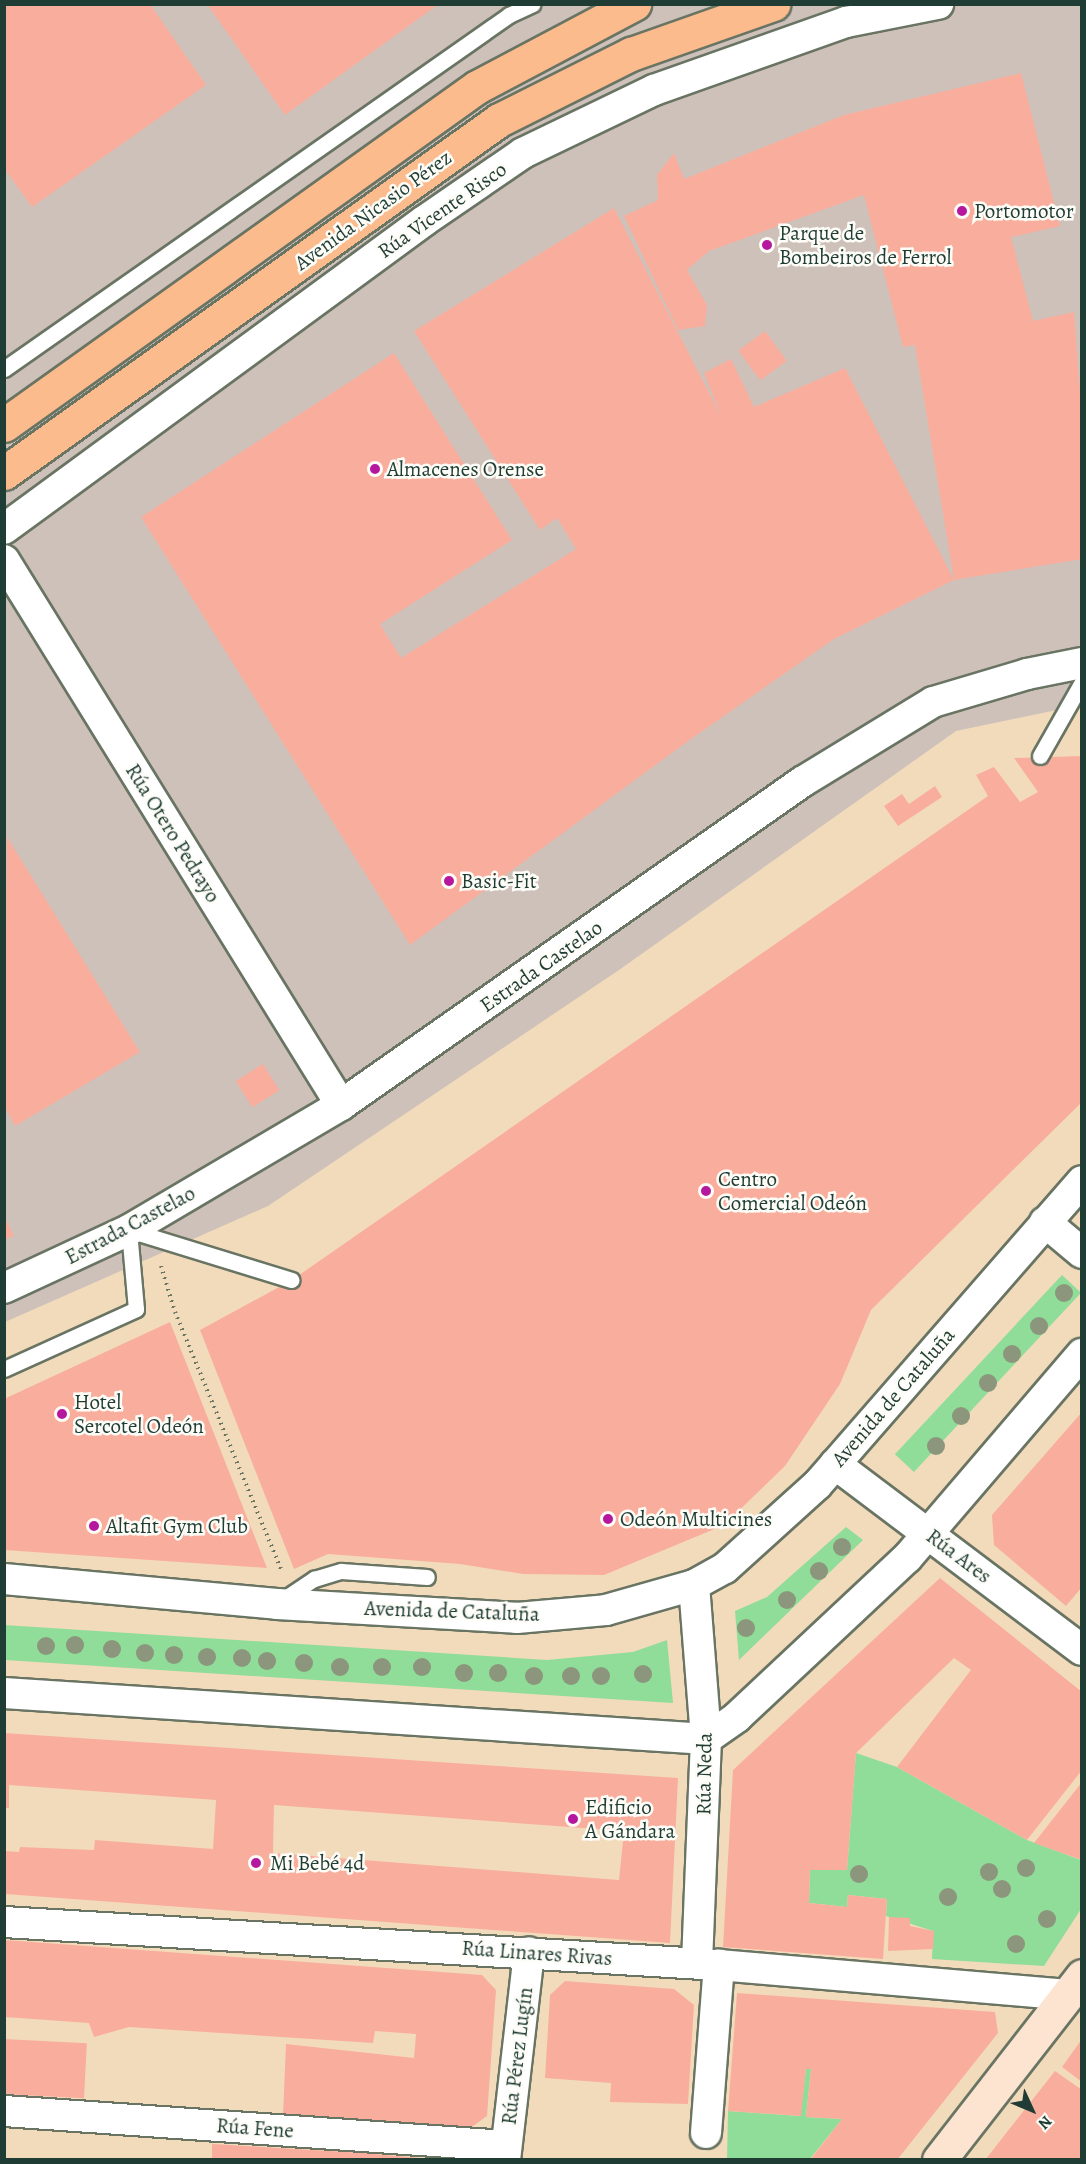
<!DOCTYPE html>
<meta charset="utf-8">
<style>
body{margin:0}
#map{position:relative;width:1086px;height:2164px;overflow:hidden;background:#f2dbbb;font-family:Alegreya,serif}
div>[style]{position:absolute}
.industrial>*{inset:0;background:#cec1ba}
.green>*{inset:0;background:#90dc99;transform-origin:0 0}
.building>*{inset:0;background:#f9ae9d;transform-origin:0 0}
.path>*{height:4px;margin-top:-2px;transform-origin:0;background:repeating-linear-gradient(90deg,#697463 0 1.5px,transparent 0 6px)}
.roads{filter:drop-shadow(2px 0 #697463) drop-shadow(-2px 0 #697463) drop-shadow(0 2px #697463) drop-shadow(0 -2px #697463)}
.lane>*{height:15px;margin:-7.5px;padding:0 7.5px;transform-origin:7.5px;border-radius:7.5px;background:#fff}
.street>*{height:30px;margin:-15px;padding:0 15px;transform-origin:15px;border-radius:15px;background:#fff}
.secondary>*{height:33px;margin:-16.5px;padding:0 16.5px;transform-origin:16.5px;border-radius:16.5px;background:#fde4d1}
.highway>*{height:33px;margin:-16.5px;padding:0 16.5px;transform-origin:16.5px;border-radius:16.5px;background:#fbbb8d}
.trees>*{width:18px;height:18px;margin:-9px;border-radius:50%;background:#8b967c}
.dots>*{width:16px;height:16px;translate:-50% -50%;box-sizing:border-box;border:3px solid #fdfcf7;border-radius:50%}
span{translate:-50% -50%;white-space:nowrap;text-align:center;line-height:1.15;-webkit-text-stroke:5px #fdfcf7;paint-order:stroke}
.street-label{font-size:21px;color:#1f3d34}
.poi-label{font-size:21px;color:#1f3d34}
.left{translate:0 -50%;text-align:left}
.frame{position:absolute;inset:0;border:6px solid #1f3d34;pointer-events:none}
.north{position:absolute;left:1002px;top:2080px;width:60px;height:60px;-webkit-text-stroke:4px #fdfcf7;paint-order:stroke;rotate:134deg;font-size:16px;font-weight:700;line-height:24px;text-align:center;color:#1f3d34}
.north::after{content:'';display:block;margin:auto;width:21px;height:27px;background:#1f3d34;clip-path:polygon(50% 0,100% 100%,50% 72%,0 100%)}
</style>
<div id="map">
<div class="industrial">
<i style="clip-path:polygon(5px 5px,1081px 5px,1081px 705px,956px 731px,619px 970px,268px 1206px,5px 1322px)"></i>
</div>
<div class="green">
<i style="left:1062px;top:1275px;width:26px;height:245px;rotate:43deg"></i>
<i style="clip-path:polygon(846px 1527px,863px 1540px,739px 1660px,735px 1611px,767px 1597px)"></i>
<i style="clip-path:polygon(4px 1625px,547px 1660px,633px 1652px,667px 1640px,673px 1703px,5px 1660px)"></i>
<i style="clip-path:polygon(856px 1753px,897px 1767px,1027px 1840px,1081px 1860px,1081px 1909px,1044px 1966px,932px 1959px,933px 1931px,886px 1916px,887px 1899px,848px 1895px,847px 1907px,809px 1903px,810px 1870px,847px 1870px)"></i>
<i style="clip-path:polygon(806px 2069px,811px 2069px,806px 2117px,842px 2119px,810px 2159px,727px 2160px,728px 2111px,800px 2116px)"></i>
</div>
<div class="building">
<i style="clip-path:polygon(4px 4px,150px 4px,206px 85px,32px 207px,4px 168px)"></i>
<i style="clip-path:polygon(207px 4px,439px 4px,285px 115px)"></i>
<i style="clip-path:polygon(1021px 73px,1060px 226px,1011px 237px,1033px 321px,1074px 312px,1082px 419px,1082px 559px,954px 580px,834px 639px,691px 739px,410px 945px,141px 517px,394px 353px,512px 540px,380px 624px,401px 658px,576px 549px,557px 518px,540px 530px,414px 331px,614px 208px,721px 416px,704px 373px,731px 359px,754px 407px,845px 368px,954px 580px,915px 345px,903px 347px,864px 195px,709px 251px,687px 270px,707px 305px,705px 326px,678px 330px,624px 216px,658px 200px,657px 175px,674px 153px,684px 179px,844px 115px)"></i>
<i style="left:765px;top:331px;width:37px;height:33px;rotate:54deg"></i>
<i style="clip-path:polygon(1082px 756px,1082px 1102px,871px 1310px,840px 1384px,785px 1466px,724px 1525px,604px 1575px,523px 1574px,460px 1564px,328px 1554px,294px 1569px,200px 1330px,292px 1280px,988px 796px,976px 775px,994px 767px,1020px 802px,1038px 792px,1014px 758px)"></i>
<i style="clip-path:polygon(935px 786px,942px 797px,898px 826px,884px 806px,902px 794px,909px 804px)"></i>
<i style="clip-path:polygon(7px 837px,140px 1052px,15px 1126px,4px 1105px)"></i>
<i style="left:263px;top:1064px;width:31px;height:32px;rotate:58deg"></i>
<i style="clip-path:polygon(4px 1216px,14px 1236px,4px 1240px)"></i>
<i style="clip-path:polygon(170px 1322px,267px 1568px,4px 1550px,4px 1399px)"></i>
<i style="clip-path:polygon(1082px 1412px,1082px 1587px,1066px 1606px,994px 1545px,992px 1515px)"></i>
<i style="clip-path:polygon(940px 1578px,1082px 1692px,1082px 1770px,1027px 1840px,897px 1767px,971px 1670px,954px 1658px,856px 1753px,847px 1870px,810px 1870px,809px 1903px,847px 1907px,848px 1895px,887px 1899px,883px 1959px,723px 1947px,733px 1770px)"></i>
<i style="clip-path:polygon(evenodd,4px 1733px,678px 1778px,670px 1943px,5px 1894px,5px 1851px,19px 1852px,20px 1847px,94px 1850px,95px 1840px,213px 1849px,216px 1800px,9px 1785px,9px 1808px,4px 1808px,4px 1733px,274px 1805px,624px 1831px,619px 1880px,273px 1853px,274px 1805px)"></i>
<i style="clip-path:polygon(1082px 1782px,1082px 1860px,1034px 1843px)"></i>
<i style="clip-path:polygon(889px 1917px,910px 1918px,910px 1926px,934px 1931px,933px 1949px,888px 1951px)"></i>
<i style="clip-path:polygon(5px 1940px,482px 1975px,496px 1990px,487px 2116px,469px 2129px,283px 2115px,286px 2044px,414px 2058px,416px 2034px,375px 2031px,373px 2043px,129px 2027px,94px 2037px,89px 2023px,5px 2017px)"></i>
<i style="clip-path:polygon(565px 1981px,674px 1989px,694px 2005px,688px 2104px,610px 2102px,611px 2083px,545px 2078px,550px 1995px)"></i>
<i style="clip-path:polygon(737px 1993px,995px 2012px,998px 2033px,897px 2160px,810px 2160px,842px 2119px,806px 2117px,811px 2069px,806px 2069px,801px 2116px,728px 2111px)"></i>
<i style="left:4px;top:2039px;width:83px;height:55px;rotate:3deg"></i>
<i style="clip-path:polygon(1082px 2039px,1082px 2082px,1062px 2067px)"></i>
<i style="clip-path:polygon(1055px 2071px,1082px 2090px,1082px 2160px,985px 2160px)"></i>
<i style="clip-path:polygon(212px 2144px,365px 2153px,420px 2158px,212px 2160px)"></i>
</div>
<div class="path">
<i style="left:161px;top:1266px;width:48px;rotate:73.1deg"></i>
<i style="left:175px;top:1312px;width:280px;rotate:67.6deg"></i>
</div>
<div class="roads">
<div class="lane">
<i style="left:4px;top:369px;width:617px;rotate:-35.03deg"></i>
<i style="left:509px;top:15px;width:26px;rotate:-25deg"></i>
<i style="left:1040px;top:756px;width:85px;rotate:-60.4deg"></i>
<i style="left:4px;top:1369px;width:145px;rotate:-24.4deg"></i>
<i style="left:136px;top:1309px;width:79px;rotate:-95.1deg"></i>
<i style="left:129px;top:1230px;width:170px;rotate:17.1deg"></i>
<i style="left:281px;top:1601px;width:40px;rotate:-34deg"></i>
<i style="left:314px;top:1579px;width:28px;rotate:-17deg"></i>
<i style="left:341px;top:1571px;width:86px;rotate:4deg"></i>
</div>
<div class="street">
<i style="left:4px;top:529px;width:521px;rotate:-36.25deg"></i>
<i style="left:424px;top:221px;width:120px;rotate:-34.5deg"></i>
<i style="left:523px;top:153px;width:145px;rotate:-25.7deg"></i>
<i style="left:654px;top:90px;width:204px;rotate:-19.5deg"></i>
<i style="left:846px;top:22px;width:94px;rotate:-11.1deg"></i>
<i style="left:4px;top:560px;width:641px;rotate:58.27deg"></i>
<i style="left:1045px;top:1222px;width:48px;rotate:40deg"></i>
<i style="left:4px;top:1288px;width:138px;rotate:-24.9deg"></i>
<i style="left:129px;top:1230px;width:246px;rotate:-30.5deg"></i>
<i style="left:341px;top:1105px;width:563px;rotate:-35.02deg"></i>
<i style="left:802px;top:782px;width:153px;rotate:-31.4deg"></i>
<i style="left:933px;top:702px;width:98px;rotate:-16.6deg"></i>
<i style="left:1027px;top:674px;width:56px;rotate:-11.3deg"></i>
<i style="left:835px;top:1464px;width:309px;rotate:37deg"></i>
<i style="left:4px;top:1579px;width:274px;rotate:5.2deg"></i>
<i style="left:277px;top:1604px;width:240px;rotate:3.3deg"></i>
<i style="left:517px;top:1618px;width:89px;rotate:-5.1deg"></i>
<i style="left:606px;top:1610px;width:91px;rotate:-15.9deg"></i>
<i style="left:694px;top:1585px;width:35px;rotate:-29deg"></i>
<i style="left:725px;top:1568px;width:124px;rotate:-42.1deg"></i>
<i style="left:817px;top:1485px;width:403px;rotate:-48.9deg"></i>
<i style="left:694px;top:1585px;width:154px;rotate:85.5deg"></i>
<i style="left:706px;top:1739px;width:224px;rotate:92.3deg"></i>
<i style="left:4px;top:1693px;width:704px;rotate:3.75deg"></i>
<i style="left:706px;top:1739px;width:38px;rotate:-35deg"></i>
<i style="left:737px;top:1717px;width:233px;rotate:-43.1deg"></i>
<i style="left:907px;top:1558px;width:269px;rotate:-49.4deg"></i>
<i style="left:4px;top:1922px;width:716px;rotate:3.44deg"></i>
<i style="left:719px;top:1965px;width:350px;rotate:4.9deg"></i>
<i style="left:4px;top:2111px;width:503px;rotate:3.99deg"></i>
<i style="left:706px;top:2133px;width:169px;rotate:-85.6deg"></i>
<i style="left:505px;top:2160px;width:209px;rotate:-83.4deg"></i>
</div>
<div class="secondary">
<i style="left:939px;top:2160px;width:233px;rotate:-52.1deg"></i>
</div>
<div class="highway">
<i style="left:4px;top:425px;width:581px;rotate:-35.55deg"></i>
<i style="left:477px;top:87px;width:178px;rotate:-27.9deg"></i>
<i style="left:4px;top:473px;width:608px;rotate:-35.49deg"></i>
<i style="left:499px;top:120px;width:148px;rotate:-26.6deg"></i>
<i style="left:631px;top:54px;width:151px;rotate:-19.4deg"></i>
</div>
</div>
<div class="trees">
<i style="left:1064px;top:1293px"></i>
<i style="left:1039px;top:1326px"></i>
<i style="left:1012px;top:1354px"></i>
<i style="left:988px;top:1383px"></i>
<i style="left:961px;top:1416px"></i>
<i style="left:936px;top:1446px"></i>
<i style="left:842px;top:1547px"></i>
<i style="left:819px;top:1571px"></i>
<i style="left:787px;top:1600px"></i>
<i style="left:746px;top:1628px"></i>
<i style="left:75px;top:1645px"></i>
<i style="left:46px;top:1646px"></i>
<i style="left:112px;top:1649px"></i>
<i style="left:145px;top:1653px"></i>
<i style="left:174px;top:1655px"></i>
<i style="left:207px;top:1657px"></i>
<i style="left:242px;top:1658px"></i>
<i style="left:267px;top:1661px"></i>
<i style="left:304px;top:1663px"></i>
<i style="left:340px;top:1667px"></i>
<i style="left:382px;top:1667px"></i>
<i style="left:422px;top:1667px"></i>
<i style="left:464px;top:1673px"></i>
<i style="left:498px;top:1673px"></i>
<i style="left:643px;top:1674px"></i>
<i style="left:534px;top:1676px"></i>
<i style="left:571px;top:1676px"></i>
<i style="left:601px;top:1676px"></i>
<i style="left:1026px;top:1868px"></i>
<i style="left:989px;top:1872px"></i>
<i style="left:859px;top:1874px"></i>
<i style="left:1002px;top:1889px"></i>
<i style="left:948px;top:1897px"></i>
<i style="left:1047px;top:1919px"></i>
<i style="left:1016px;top:1944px"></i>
</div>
<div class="dots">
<i style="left:962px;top:211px;background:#b5179e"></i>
<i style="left:767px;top:245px;background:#b5179e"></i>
<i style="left:375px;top:469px;background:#b5179e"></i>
<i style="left:449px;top:881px;background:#b5179e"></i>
<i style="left:706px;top:1191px;background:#b5179e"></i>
<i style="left:62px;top:1414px;background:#b5179e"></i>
<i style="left:608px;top:1519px;background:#b5179e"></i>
<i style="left:94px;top:1526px;background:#b5179e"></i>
<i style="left:573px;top:1819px;background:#b5179e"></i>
<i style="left:256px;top:1863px;background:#b5179e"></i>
</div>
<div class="street-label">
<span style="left:373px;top:210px;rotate:-36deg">Avenida Nicasio Pérez</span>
<span style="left:442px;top:210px;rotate:-35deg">Rúa Vicente Risco</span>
<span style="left:173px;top:833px;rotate:58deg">Rúa Otero Pedrayo</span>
<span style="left:541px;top:966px;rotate:-35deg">Estrada Castelao</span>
<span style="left:130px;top:1225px;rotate:-28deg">Estrada Castelao</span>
<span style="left:893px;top:1397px;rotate:-49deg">Avenida de Cataluña</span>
<span style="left:959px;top:1556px;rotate:37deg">Rúa Ares</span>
<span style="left:452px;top:1611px;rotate:2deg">Avenida de Cataluña</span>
<span style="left:704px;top:1774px;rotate:-89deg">Rúa Neda</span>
<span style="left:537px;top:1953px;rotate:4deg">Rúa Linares Rivas</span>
<span style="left:517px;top:2056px;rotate:-83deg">Rúa Pérez Lugín</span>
<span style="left:255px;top:2128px;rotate:4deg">Rúa Fene</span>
</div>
<div class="poi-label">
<span class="left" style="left:974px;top:211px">Portomotor</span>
<span class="left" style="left:779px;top:245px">Parque de<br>Bombeiros de Ferrol</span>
<span class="left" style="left:387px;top:469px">Almacenes Orense</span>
<span class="left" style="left:461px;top:881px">Basic-Fit</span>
<span class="left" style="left:718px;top:1191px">Centro<br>Comercial Odeón</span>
<span class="left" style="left:74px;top:1414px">Hotel<br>Sercotel Odeón</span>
<span class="left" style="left:620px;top:1519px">Odeón Multicines</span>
<span class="left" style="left:106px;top:1526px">Altafit Gym Club</span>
<span class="left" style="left:585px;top:1819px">Edificio<br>A Gándara</span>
<span class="left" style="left:270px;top:1863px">Mi Bebé 4d</span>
</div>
<div class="frame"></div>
<div class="north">N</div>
</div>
